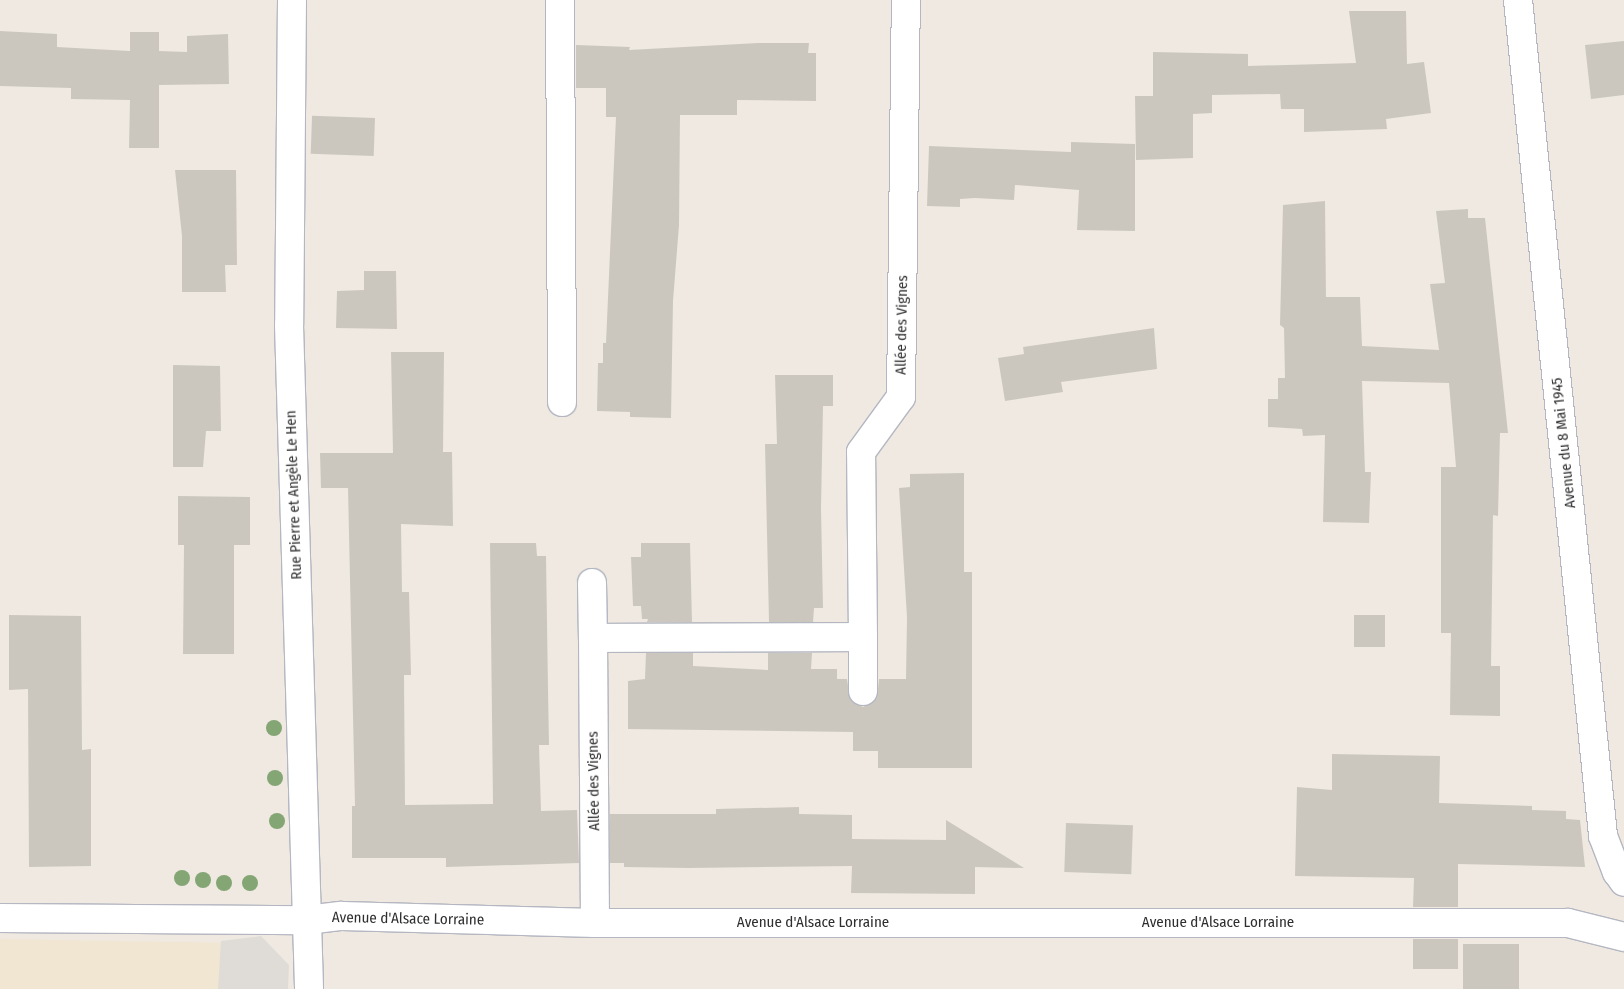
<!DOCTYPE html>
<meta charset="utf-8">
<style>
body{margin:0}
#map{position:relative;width:1624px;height:989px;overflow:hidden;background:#efe9e1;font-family:"Fira Sans Condensed",sans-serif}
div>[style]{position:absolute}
.education>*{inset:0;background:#f0e6d1;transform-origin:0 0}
.plaza>*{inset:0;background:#dfdcd8}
.building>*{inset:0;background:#cbc7bf;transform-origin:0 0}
.roads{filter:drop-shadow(1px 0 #b4b7c1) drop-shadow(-1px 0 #b4b7c1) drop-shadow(0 1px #b4b7c1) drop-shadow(0 -1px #b4b7c1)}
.minor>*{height:28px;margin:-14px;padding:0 14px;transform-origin:14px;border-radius:14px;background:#fff}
.trees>*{width:16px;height:16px;margin:-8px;border-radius:50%;background:#84a574}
span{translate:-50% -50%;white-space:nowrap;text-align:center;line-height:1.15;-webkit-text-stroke:5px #fff;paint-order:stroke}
.street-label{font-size:15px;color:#2e2e2e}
</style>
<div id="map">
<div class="education">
<i style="left:0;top:939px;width:221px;height:50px;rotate:1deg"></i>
</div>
<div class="plaza">
<i style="clip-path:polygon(261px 936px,289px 965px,288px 989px,218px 989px,221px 941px)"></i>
</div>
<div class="building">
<i style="clip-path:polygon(1349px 11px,1406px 11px,1407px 64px,1424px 62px,1431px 113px,1386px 119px,1387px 129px,1304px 132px,1304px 109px,1281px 109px,1280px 94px,1212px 95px,1212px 113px,1193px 114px,1193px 158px,1136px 160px,1135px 96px,1153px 96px,1153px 52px,1248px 54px,1248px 66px,1356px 63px)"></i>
<i style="clip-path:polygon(0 31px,57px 34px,57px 47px,130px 51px,130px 32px,159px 32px,159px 51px,187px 52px,187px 36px,228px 34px,229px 84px,159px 85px,159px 148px,129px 148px,130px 100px,71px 99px,71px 88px,0 86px)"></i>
<i style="clip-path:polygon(1624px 41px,1624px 95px,1591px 99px,1585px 45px)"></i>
<i style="clip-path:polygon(758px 43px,809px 43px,808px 53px,816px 53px,816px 101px,737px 100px,737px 115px,680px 115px,679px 225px,673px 301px,671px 418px,630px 417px,630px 412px,597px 411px,598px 363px,603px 363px,603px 343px,606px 343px,616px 117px,606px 117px,606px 88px,576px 88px,576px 45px,630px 47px,629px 50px)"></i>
<i style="left:375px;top:118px;width:38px;height:63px;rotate:92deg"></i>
<i style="clip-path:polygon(1071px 142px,1135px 144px,1135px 231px,1077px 230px,1079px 190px,1015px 185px,1014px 200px,975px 198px,960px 199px,960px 207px,927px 206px,929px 146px,1071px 152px)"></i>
<i style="clip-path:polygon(175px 170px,236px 170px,237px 265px,225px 265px,226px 292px,182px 292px,182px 236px)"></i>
<i style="clip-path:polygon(1325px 201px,1326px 297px,1360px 297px,1362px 346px,1439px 350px,1430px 284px,1445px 283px,1436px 211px,1468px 209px,1468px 218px,1485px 218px,1508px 433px,1500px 433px,1498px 516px,1493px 515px,1491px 666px,1500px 666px,1500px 716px,1450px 715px,1451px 633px,1441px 633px,1441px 467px,1456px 467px,1449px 383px,1362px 381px,1365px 472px,1371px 472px,1369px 523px,1323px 522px,1325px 435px,1303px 436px,1302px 429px,1268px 427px,1268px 399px,1278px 399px,1278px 378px,1285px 378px,1284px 328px,1280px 325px,1283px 205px)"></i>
<i style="clip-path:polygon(364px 271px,396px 271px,397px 329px,336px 328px,337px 291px,364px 290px)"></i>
<i style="clip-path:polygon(1154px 328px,1157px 369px,1061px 382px,1063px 392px,1005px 401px,998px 358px,1024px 354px,1023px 347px)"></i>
<i style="clip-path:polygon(391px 352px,444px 352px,443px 452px,452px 452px,453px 526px,401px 524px,402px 592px,409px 592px,411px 675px,404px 675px,405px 805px,493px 804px,490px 543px,536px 543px,537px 556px,546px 556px,548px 689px,549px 745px,539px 745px,541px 811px,577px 810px,579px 863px,446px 867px,446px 858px,352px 858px,352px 806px,355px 806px,348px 488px,321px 488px,320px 453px,393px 453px)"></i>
<i style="clip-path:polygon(173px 365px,220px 366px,221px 431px,206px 431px,203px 467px,173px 467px)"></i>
<i style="clip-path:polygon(775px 375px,833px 375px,833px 406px,823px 406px,821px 508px,823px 608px,814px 608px,813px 622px,769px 622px,765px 444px,777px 444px)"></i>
<i style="clip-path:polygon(964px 473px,964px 572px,972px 572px,972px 768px,878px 768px,878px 751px,853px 751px,853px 732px,628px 729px,628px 681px,645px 679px,646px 653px,693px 653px,693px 666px,768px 670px,768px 653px,812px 653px,811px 669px,837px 669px,837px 679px,847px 679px,850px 699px,863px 707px,877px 698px,879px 679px,906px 679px,907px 617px,899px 488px,910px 487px,910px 474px)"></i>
<i style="clip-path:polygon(178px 496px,250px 497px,250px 545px,234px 545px,234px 654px,183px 654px,184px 545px,178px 545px)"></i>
<i style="clip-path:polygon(641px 543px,690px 543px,692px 622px,647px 622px,648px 619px,642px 619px,641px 606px,633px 606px,631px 557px,641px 557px)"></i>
<i style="clip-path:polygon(9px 615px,81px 616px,82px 750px,91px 749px,91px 866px,29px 867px,28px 689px,9px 690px)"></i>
<i style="left:1354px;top:615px;width:31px;height:32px"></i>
<i style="clip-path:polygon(1332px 754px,1440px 756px,1439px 803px,1532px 806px,1532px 810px,1566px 811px,1566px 819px,1580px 820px,1585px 867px,1458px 864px,1458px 907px,1413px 907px,1414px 878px,1295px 876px,1297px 787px,1332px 790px)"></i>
<i style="clip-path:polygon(799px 807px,799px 814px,852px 815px,852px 839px,946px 840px,946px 820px,1024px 868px,975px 867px,975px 894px,851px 893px,852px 866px,688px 868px,624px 867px,624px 863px,610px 863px,610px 814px,716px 814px,716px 809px)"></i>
<i style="left:1066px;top:823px;width:67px;height:49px;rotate:2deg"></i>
<i style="left:1413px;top:939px;width:45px;height:30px"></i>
<i style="left:1463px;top:944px;width:56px;height:45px"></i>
</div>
<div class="roads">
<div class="minor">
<i style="left:292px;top:0;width:325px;rotate:90.5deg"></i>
<i style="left:289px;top:325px;width:664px;rotate:88.27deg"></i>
<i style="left:560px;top:0;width:402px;rotate:89.7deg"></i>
<i style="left:1518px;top:0;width:840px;rotate:84.19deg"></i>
<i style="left:1603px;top:836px;width:39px;rotate:69deg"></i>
<i style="left:1617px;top:872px;width:12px;rotate:55deg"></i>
<i style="left:592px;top:583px;width:55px;rotate:89deg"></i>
<i style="left:863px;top:637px;width:54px;rotate:90deg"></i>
<i style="left:0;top:918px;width:307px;rotate:0.4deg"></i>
<i style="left:307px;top:920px;width:35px;rotate:-7deg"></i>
<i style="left:342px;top:916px;width:253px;rotate:1.6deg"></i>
<i style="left:595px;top:923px;width:973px"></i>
<i style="left:1568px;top:923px;width:58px;rotate:14deg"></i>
<i style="left:595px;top:923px;width:285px;rotate:-90.4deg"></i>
<i style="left:593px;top:638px;width:270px;rotate:-0.2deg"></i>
<i style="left:863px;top:637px;width:185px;rotate:-90.6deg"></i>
<i style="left:861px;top:452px;width:68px;rotate:-54deg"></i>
<i style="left:901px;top:397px;width:397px;rotate:-89.3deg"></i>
</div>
</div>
<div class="trees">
<i style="left:274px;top:728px"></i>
<i style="left:275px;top:778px"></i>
<i style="left:277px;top:821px"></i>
<i style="left:182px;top:878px"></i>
<i style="left:203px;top:880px"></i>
<i style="left:224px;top:883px"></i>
<i style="left:250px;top:883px"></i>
</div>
<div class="street-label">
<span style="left:902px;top:325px;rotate:-89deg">Allée des Vignes</span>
<span style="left:1564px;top:443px;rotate:-96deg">Avenue du 8 Mai 1945</span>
<span style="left:294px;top:495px;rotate:-92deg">Rue Pierre et Angèle Le Hen</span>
<span style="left:594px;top:781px;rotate:-91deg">Allée des Vignes</span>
<span style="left:408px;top:919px;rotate:1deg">Avenue d'Alsace Lorraine</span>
<span style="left:813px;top:923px">Avenue d'Alsace Lorraine</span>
<span style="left:1218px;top:923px">Avenue d'Alsace Lorraine</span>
</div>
</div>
